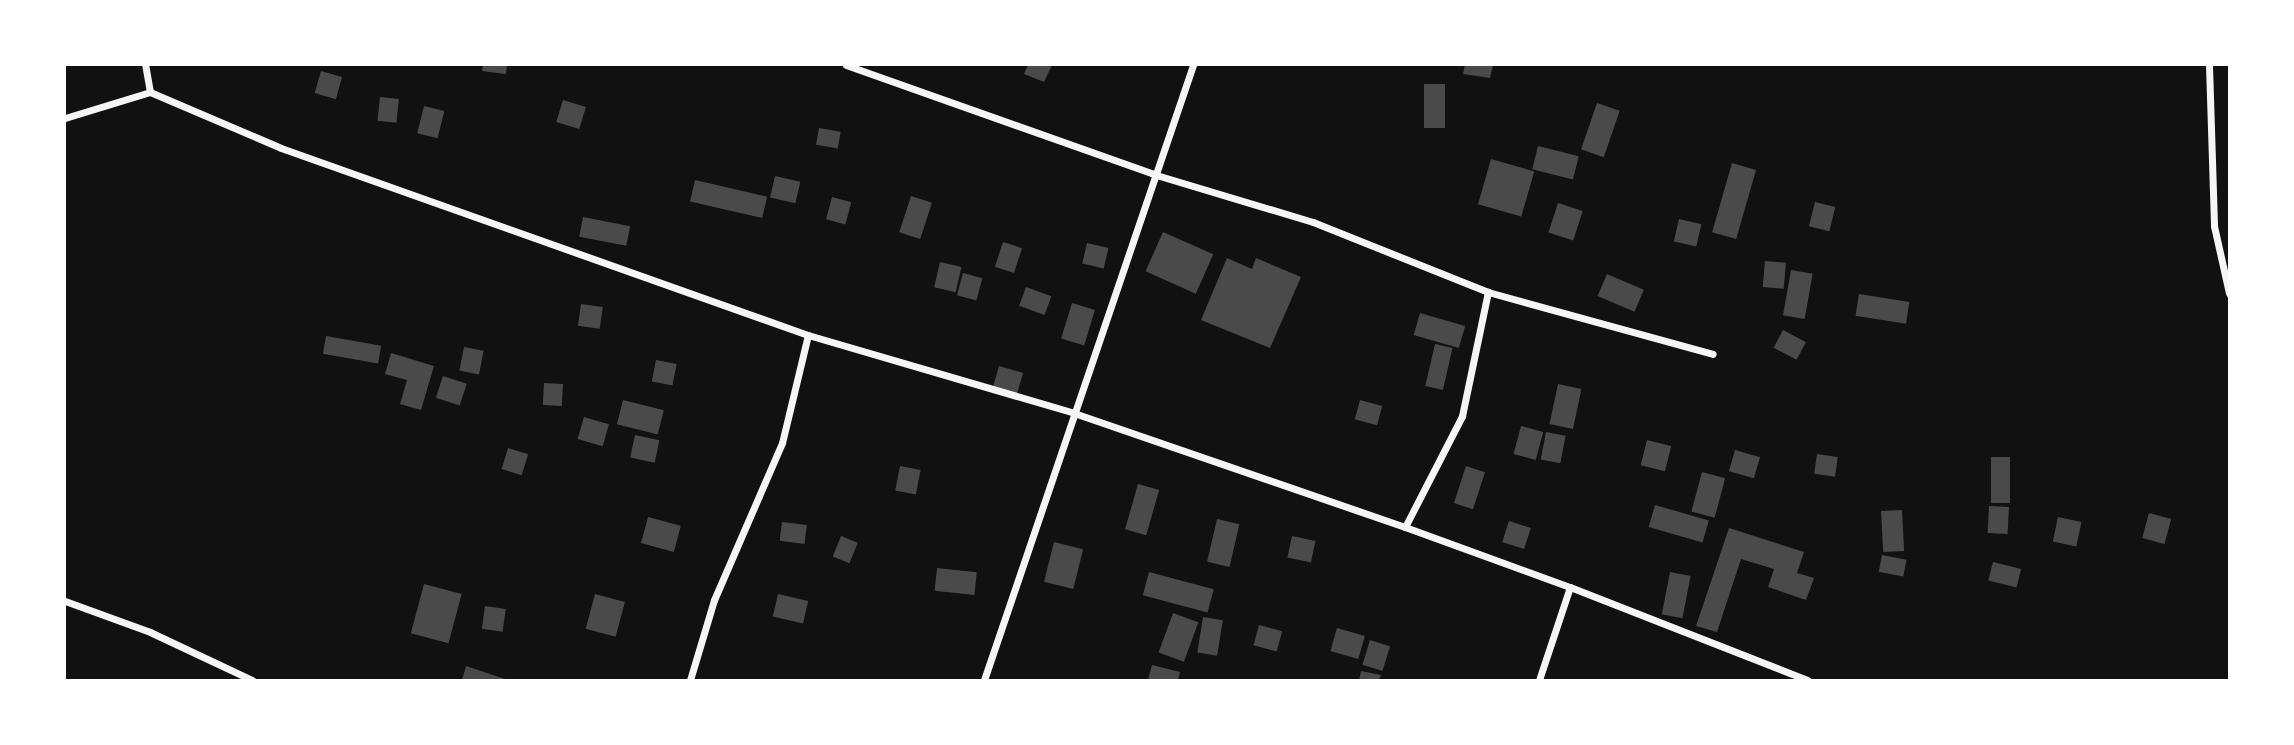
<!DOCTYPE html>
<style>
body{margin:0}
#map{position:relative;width:2294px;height:745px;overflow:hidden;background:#111;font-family:Merriweather,serif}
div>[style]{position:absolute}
.building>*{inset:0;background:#4a4a4a;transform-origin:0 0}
.minor>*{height:7px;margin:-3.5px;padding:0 3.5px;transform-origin:3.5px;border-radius:3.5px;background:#f5f5f5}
span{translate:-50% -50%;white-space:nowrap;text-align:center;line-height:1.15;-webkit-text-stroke:7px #fff;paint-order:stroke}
.frame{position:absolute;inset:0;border:66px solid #fff;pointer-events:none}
</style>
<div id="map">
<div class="building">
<i style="clip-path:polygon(483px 65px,507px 65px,506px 74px,482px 71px)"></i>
<i style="clip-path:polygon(1028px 65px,1052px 65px,1044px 82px,1024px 74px)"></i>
<i style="clip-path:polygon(1465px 65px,1493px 65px,1490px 78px,1463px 74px)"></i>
<i style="left:321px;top:71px;width:22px;height:23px;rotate:16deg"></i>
<i style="left:1424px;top:84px;width:21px;height:44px"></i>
<i style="left:380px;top:97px;width:19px;height:24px;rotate:6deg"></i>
<i style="left:563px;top:100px;width:24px;height:23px;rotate:17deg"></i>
<i style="left:1597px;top:103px;width:24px;height:49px;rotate:19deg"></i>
<i style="left:424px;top:106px;width:21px;height:28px;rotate:14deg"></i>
<i style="left:819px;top:128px;width:22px;height:17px;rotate:10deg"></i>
<i style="left:1538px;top:146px;width:42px;height:24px;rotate:14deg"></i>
<i style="left:1491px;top:159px;width:45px;height:47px;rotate:16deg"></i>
<i style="left:1732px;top:163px;width:25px;height:72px;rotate:16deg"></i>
<i style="left:775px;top:176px;width:26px;height:22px;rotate:13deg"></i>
<i style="left:695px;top:180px;width:74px;height:22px;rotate:13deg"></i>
<i style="left:911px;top:196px;width:22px;height:38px;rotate:18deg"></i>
<i style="left:832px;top:197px;width:20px;height:23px;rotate:15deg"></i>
<i style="left:1815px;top:202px;width:21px;height:25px;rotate:14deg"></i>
<i style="left:1558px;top:203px;width:26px;height:31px;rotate:18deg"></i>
<i style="left:583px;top:217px;width:48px;height:20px;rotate:11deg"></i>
<i style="left:1679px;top:219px;width:23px;height:23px;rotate:13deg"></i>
<i style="left:1163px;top:232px;width:55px;height:43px;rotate:24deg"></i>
<i style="left:1003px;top:242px;width:20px;height:26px;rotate:18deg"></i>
<i style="left:1087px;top:243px;width:22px;height:21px;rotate:13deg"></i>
<i style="clip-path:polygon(1227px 258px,1252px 269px,1256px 258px,1301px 277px,1270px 348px,1201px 320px)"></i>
<i style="left:1765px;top:261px;width:21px;height:26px;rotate:5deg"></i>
<i style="left:940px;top:262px;width:22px;height:26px;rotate:13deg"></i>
<i style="left:1791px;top:270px;width:22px;height:46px;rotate:10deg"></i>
<i style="left:963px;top:273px;width:20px;height:23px;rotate:15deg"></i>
<i style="left:1607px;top:274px;width:40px;height:24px;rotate:23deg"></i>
<i style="left:1026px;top:287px;width:27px;height:20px;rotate:20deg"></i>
<i style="left:1859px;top:294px;width:51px;height:22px;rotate:9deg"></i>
<i style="left:1072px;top:303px;width:24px;height:37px;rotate:17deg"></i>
<i style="left:581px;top:304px;width:22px;height:22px;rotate:8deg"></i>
<i style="left:1420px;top:313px;width:47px;height:23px;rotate:16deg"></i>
<i style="left:1783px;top:330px;width:26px;height:20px;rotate:28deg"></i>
<i style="left:326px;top:336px;width:56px;height:18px;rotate:10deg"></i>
<i style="left:1435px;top:344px;width:18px;height:43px;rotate:13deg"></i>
<i style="left:464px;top:347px;width:20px;height:24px;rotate:11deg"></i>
<i style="clip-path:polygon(391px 353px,434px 366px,421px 410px,400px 404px,407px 380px,385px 374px)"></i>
<i style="left:656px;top:360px;width:21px;height:22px;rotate:11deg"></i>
<i style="left:999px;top:366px;width:25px;height:22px;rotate:16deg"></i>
<i style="left:443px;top:376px;width:25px;height:23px;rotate:18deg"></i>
<i style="left:544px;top:383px;width:19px;height:22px;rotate:3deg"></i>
<i style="left:1558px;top:384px;width:24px;height:41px;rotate:12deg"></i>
<i style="left:623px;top:400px;width:42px;height:25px;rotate:14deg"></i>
<i style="left:1360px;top:400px;width:23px;height:20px;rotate:15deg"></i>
<i style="left:584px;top:417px;width:26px;height:23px;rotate:16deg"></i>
<i style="left:1521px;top:426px;width:23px;height:29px;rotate:15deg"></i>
<i style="left:1546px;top:432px;width:20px;height:28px;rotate:11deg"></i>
<i style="left:635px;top:435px;width:25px;height:23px;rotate:12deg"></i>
<i style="left:1647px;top:440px;width:25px;height:26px;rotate:14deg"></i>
<i style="left:508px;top:448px;width:21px;height:22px;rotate:17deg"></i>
<i style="left:1735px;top:450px;width:26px;height:22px;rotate:16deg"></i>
<i style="left:1817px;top:454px;width:21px;height:20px;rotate:8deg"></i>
<i style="left:1991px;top:457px;width:19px;height:46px"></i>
<i style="left:900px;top:466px;width:21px;height:25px;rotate:11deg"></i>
<i style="left:1466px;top:466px;width:20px;height:39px;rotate:18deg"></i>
<i style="left:1702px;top:472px;width:24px;height:41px;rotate:15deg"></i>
<i style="left:1138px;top:484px;width:22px;height:47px;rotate:16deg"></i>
<i style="left:1655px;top:505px;width:56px;height:23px;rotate:16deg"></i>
<i style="left:1989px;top:506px;width:20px;height:27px;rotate:3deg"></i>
<i style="left:1902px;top:510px;width:41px;height:21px;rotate:87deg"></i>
<i style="left:2149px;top:513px;width:23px;height:26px;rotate:15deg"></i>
<i style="left:648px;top:517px;width:34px;height:27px;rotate:15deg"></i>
<i style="left:2058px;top:517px;width:24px;height:25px;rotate:12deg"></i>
<i style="left:1217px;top:519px;width:23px;height:44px;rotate:13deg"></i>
<i style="left:1509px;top:521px;width:23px;height:22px;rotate:18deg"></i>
<i style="left:782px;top:522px;width:25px;height:19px;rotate:7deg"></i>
<i style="clip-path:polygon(1729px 528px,1804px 552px,1797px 573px,1814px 578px,1806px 600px,1768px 587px,1774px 569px,1741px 559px,1717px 632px,1696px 626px)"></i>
<i style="left:841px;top:536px;width:18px;height:22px;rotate:22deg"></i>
<i style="left:1292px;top:536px;width:24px;height:22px;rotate:12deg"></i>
<i style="left:1054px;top:542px;width:30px;height:41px;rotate:14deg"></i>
<i style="left:1882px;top:555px;width:25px;height:17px;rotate:11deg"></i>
<i style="left:1993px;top:562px;width:29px;height:19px;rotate:14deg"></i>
<i style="left:937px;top:568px;width:40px;height:23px;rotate:6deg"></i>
<i style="left:1149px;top:572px;width:67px;height:24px;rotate:15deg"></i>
<i style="left:1670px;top:572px;width:21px;height:43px;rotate:11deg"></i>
<i style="left:424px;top:584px;width:39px;height:51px;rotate:15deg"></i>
<i style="left:595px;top:594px;width:31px;height:36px;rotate:15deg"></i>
<i style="left:778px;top:594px;width:31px;height:23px;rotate:13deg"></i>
<i style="left:485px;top:606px;width:21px;height:23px;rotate:8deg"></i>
<i style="left:1173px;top:613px;width:27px;height:42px;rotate:20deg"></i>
<i style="left:1203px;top:617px;width:20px;height:36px;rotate:9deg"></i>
<i style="left:1259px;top:625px;width:24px;height:21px;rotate:15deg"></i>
<i style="left:1337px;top:628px;width:29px;height:24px;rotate:16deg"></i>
<i style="left:1370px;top:640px;width:21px;height:26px;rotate:17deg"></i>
<i style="clip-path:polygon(1152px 665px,1180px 672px,1178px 680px,1148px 680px)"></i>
<i style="clip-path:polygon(466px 666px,508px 680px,462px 680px)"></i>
<i style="clip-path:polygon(1361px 671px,1381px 675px,1379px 680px,1359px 680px)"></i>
</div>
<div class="minor">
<i style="left:846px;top:65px;width:326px;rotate:19.5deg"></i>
<i style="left:1153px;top:174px;width:167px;rotate:16.7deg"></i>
<i style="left:1313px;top:222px;width:188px;rotate:21.8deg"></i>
<i style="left:1488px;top:292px;width:233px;rotate:15.4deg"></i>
<i style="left:2209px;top:65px;width:161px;rotate:88.2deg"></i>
<i style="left:2214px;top:226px;width:69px;rotate:77.4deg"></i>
<i style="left:150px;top:92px;width:142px;rotate:23.1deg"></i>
<i style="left:281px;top:148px;width:559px;rotate:19.54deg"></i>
<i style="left:808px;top:335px;width:277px;rotate:16.3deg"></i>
<i style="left:1074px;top:413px;width:350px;rotate:19deg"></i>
<i style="left:1405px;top:527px;width:176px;rotate:20deg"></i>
<i style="left:1570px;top:587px;width:255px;rotate:21.4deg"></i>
<i style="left:65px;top:118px;width:89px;rotate:-17deg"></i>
<i style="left:150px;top:92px;width:27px;rotate:-100deg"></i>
<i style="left:1405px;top:527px;width:125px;rotate:-62.8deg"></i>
<i style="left:1462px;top:416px;width:127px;rotate:-78.2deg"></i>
<i style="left:65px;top:601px;width:90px;rotate:20deg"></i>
<i style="left:150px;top:632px;width:113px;rotate:25.2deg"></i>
<i style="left:690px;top:680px;width:84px;rotate:-73.3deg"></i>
<i style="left:714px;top:600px;width:171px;rotate:-66.6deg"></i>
<i style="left:782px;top:443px;width:111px;rotate:-76.5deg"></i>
<i style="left:984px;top:680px;width:650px;rotate:-71.23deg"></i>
<i style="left:1539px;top:680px;width:98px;rotate:-71.6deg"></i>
</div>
<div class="frame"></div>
</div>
